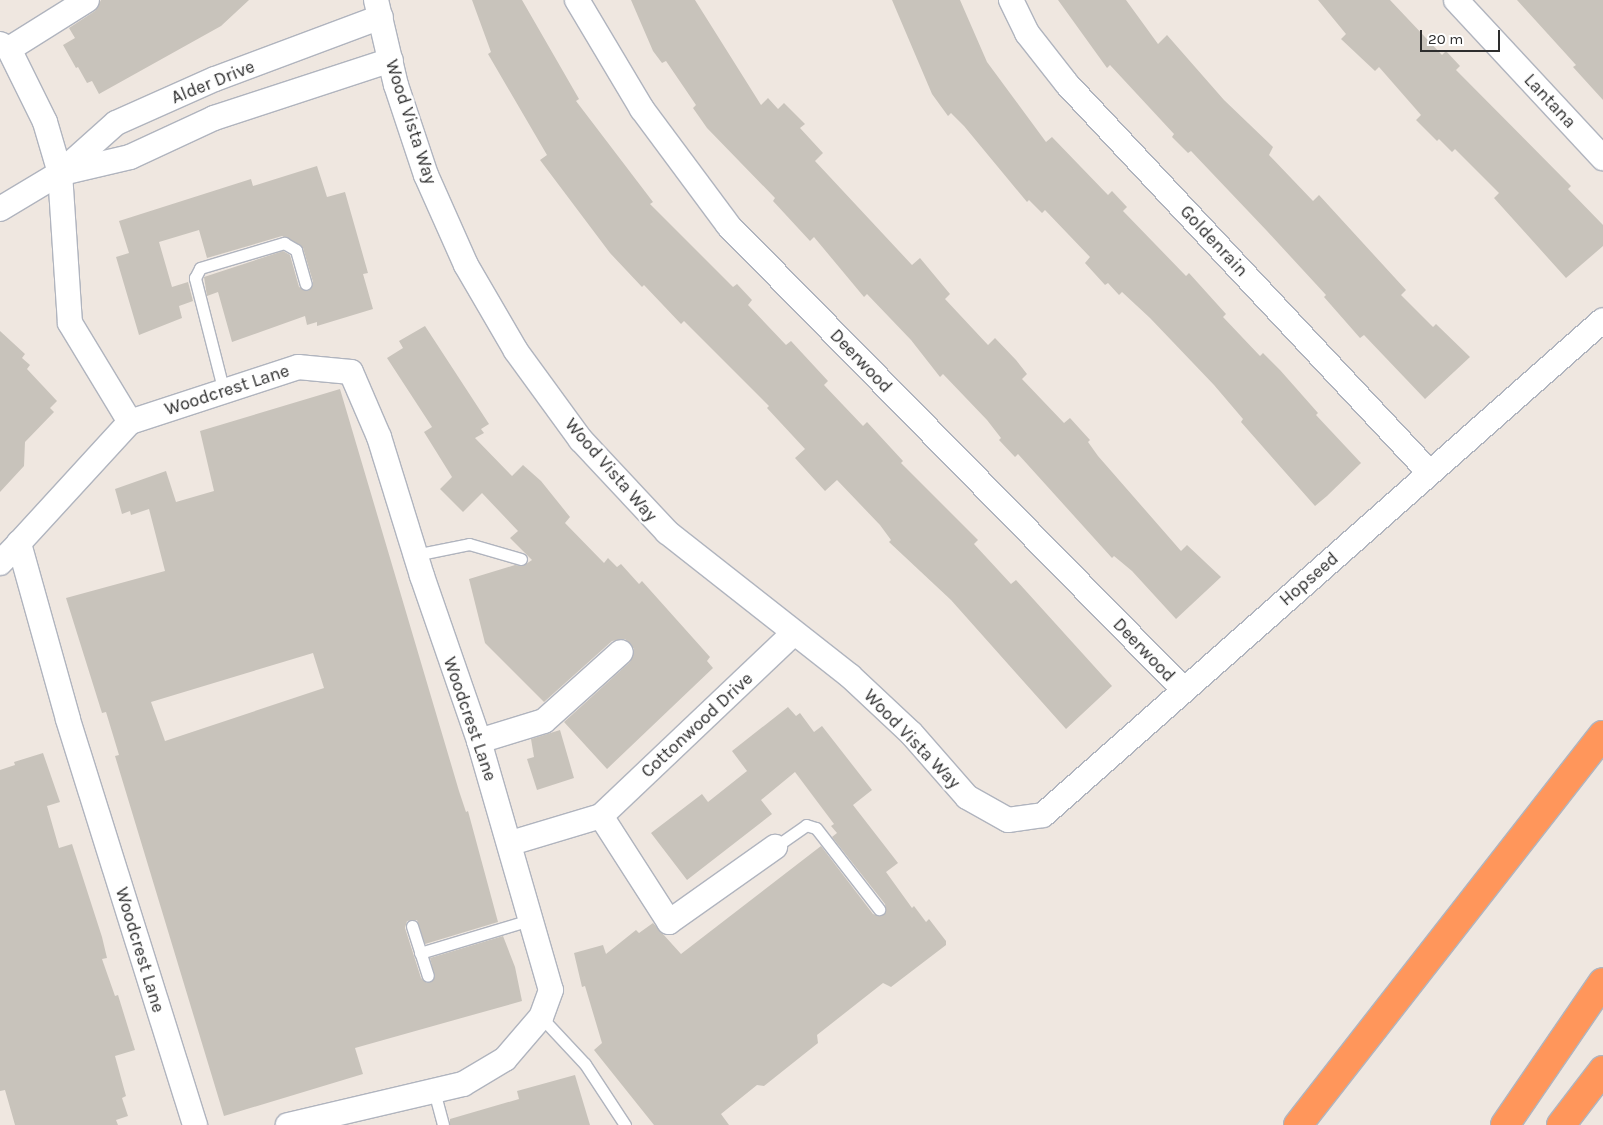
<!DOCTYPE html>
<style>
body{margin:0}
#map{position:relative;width:1603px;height:1125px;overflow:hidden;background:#efe7e0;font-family:Karla,sans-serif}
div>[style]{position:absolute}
.building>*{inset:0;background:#c8c3bb}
.roads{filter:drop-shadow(1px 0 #b0b4be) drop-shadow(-1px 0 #b0b4be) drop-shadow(0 1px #b0b4be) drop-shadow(0 -1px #b0b4be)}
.lane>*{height:11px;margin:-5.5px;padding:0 5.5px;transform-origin:5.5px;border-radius:5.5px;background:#fff}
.street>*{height:24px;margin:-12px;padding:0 12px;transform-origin:12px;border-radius:12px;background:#fff}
.highway>*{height:28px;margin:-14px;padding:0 14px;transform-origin:14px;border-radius:14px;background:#ff965b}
span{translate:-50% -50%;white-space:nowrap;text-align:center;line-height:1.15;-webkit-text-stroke:5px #fff;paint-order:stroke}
.street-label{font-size:18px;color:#2e2e2e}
.scale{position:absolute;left:1420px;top:30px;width:80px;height:22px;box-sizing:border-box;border:2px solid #2e2e2e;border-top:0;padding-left:6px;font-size:15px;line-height:18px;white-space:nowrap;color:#2e2e2e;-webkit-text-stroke:4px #fff;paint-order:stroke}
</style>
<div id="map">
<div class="building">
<i style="clip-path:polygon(101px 0,249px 0,221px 26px,99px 94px,92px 81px,87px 83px,78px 67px,76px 68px,63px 45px,75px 38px,69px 28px,95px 11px)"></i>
<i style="clip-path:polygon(472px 0,522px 0,579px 99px,576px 101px,653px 202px,650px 204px,733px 287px,737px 284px,752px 300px,748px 305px,786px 345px,791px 341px,828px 381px,824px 385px,863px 426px,867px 422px,903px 461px,901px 463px,978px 540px,974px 544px,1011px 584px,1016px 580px,1112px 686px,1066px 729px,951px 600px,889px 542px,891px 540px,880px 525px,837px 480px,825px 491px,795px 458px,805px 449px,767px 408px,769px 406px,684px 321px,681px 324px,644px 285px,642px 287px,610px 253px,540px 160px,547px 155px,488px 54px,491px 52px)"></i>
<i style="clip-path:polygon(631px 0,695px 0,761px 105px,768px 98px,778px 109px,784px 103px,805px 124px,800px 128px,823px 153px,815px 161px,912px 265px,920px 258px,950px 294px,945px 299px,988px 345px,995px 338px,1016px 360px,1027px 374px,1022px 379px,1064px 423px,1070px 418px,1090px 440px,1088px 442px,1098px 456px,1181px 551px,1187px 545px,1221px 577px,1176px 619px,1132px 571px,1114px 556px,1112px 558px,1018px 454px,1015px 457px,999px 440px,1001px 438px,987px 420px,943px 374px,940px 377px,911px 340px,867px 294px,864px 297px,814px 237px,810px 241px,773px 201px,775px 198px,707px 128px,693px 108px,696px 105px,666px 61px,662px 63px,653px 51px)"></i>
<i style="clip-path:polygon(892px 0,960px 0,987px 62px,1046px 142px,1052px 137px,1108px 195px,1112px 191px,1127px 207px,1123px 211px,1186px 276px,1189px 273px,1226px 314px,1223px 317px,1260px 356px,1263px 353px,1280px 370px,1318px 413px,1316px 415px,1361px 463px,1327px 496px,1315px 506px,1241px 422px,1243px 419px,1214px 385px,1150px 318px,1122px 292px,1119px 295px,1108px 283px,1105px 285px,1085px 263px,1090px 257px,1045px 210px,1042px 213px,1029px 200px,1027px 202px,964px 126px,951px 113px,948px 116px,932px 94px)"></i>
<i style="clip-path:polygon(1058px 0,1126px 0,1158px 44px,1167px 35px,1224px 100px,1273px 147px,1269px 155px,1313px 201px,1319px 195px,1406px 290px,1401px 295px,1433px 327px,1436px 324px,1470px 357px,1425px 399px,1364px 335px,1360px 338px,1324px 297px,1326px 295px,1267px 231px,1191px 151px,1188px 153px,1172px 137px,1174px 134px,1110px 65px,1107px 68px)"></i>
<i style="clip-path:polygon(1318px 0,1390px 0,1442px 55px,1446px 51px,1460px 66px,1456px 70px,1571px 186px,1568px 189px,1603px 225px,1603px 246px,1566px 278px,1494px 198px,1499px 193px,1455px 149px,1452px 152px,1439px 139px,1437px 141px,1416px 120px,1421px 115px,1379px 67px,1375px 71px,1341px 39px,1346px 34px)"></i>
<i style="clip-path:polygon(1517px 0,1603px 0,1603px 100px,1573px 67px,1576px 65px)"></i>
<i style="clip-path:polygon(317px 166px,327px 197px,345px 192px,368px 273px,363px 274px,373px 309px,317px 326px,317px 322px,307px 325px,305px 316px,232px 342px,218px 292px,207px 296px,204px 277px,283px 251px,290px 255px,299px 287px,308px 291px,313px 282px,303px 248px,282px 236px,207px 258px,199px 230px,159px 242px,172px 287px,188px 282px,193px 301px,179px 306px,182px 318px,139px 335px,116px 257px,129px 253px,119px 221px,251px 179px,253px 186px)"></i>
<i style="clip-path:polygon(425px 326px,489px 424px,481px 429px,484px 433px,475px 438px,512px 476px,523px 465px,541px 481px,570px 517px,565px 523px,604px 563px,608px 558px,617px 567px,621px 564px,639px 584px,642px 581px,710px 657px,707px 661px,713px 668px,607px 769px,564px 722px,630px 662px,634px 649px,625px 639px,612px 641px,544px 702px,485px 643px,469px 579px,515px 565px,523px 566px,532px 560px,510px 538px,518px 531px,482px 493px,463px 512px,440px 489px,452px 477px,424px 432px,432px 427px,387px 358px,403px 348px,399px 341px)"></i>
<i style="clip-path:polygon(0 331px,25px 354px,22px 358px,30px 365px,27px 369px,57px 401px,50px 408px,54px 412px,25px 442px,24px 466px,0 492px)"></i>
<i style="clip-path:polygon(evenodd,340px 389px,459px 791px,466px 812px,468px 811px,498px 922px,425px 944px,417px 920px,407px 921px,405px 928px,421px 978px,427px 983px,435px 977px,430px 958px,503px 936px,515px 967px,522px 1001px,355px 1048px,363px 1074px,224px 1116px,115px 756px,119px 755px,106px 712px,102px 713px,66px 598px,165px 571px,149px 509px,131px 515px,130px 511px,122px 514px,115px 489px,166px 471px,176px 502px,214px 491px,200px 431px,340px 389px,313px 653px,324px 688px,165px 741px,151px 702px,313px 653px)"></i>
<i style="clip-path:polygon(788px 707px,796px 716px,800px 713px,814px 732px,822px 726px,872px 790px,853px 805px,898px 863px,886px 872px,912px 908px,914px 906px,926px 922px,929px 919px,946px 941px,946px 945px,891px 987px,883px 983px,817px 1035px,818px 1043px,764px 1086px,757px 1085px,721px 1114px,729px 1125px,654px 1125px,594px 1050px,602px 1043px,585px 986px,582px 987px,574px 953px,603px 945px,606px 954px,636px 930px,639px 933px,653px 923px,681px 954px,821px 846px,873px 914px,880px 916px,886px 911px,885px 904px,832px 837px,837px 833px,831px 826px,834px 824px,795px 772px,761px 800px,772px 814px,687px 880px,651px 833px,702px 794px,708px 802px,747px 771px,732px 751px)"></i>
<i style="clip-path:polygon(560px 730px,574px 778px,537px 790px,527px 759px,534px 757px,531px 739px)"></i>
<i style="clip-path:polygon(43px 753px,60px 802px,47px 806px,59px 848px,72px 844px,102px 937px,107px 958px,102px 959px,115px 996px,118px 995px,135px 1050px,115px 1056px,126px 1096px,122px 1098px,128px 1116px,116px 1120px,118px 1125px,15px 1125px,5px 1090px,0 1091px,0 770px,15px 765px,14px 762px)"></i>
<i style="clip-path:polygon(575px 1075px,590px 1125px,450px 1125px,450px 1119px,519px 1099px,517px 1091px)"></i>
</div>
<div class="roads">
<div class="lane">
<i style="left:224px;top:392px;width:118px;rotate:-104.3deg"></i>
<i style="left:195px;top:278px;width:11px;rotate:-63deg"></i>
<i style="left:200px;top:268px;width:88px;rotate:-16.6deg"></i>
<i style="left:284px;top:243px;width:14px;rotate:30deg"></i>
<i style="left:296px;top:250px;width:35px;rotate:74deg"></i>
<i style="left:415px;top:555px;width:55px;rotate:-11.5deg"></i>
<i style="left:469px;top:544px;width:54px;rotate:16.1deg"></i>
<i style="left:775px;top:847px;width:38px;rotate:-35deg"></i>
<i style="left:806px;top:825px;width:10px;rotate:17deg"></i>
<i style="left:816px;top:828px;width:103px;rotate:52.1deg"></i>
<i style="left:412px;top:926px;width:52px;rotate:72.3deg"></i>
<i style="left:420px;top:953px;width:118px;rotate:-16.7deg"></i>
<i style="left:541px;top:1017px;width:64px;rotate:46.9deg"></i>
<i style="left:585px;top:1064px;width:73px;rotate:56.7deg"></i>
<i style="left:434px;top:1091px;width:35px;rotate:75deg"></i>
</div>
<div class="street">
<i style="left:376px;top:0;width:87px;rotate:76.8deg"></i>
<i style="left:396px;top:85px;width:95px;rotate:71.6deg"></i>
<i style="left:426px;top:175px;width:98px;rotate:66deg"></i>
<i style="left:466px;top:265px;width:99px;rotate:59.8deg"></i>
<i style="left:516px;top:351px;width:110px;rotate:53.9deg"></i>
<i style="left:581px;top:440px;width:126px;rotate:46.9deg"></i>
<i style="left:667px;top:532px;width:233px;rotate:38.2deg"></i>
<i style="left:850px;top:676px;width:83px;rotate:43.1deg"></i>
<i style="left:911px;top:733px;width:85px;rotate:48.8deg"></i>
<i style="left:967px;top:797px;width:47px;rotate:29.3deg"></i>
<i style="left:1008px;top:820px;width:35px;rotate:-8deg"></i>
<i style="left:1043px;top:815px;width:747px;rotate:-41.47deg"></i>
<i style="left:577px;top:0;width:127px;rotate:59.2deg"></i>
<i style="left:642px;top:109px;width:144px;rotate:53.4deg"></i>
<i style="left:728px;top:225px;width:651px;rotate:45.56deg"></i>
<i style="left:1011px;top:0;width:37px;rotate:64deg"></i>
<i style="left:1027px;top:33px;width:65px;rotate:51.9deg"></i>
<i style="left:1067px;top:84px;width:532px;rotate:46.98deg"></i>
<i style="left:1456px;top:0;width:216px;rotate:47.1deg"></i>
<i style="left:0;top:44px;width:10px;rotate:29deg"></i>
<i style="left:9px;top:49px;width:81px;rotate:63.7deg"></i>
<i style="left:45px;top:122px;width:53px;rotate:73.6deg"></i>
<i style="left:60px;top:173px;width:150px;rotate:86.2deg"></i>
<i style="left:70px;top:323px;width:116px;rotate:58.8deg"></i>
<i style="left:9px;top:49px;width:92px;rotate:-32.1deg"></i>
<i style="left:62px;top:173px;width:70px;rotate:-13.2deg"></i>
<i style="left:130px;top:157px;width:93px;rotate:-24.9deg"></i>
<i style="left:214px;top:118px;width:186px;rotate:-18.1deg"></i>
<i style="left:0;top:209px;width:70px;rotate:-31deg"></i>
<i style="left:60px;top:173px;width:75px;rotate:-41.8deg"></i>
<i style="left:116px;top:123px;width:108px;rotate:-24deg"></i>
<i style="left:215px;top:79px;width:177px;rotate:-20.5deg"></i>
<i style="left:0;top:563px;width:28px;rotate:-46deg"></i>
<i style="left:479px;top:741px;width:68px;rotate:-17.1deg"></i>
<i style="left:544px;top:721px;width:103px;rotate:-41.9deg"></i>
<i style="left:601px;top:816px;width:126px;rotate:57.3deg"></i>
<i style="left:669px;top:922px;width:130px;rotate:-35.3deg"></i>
<i style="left:511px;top:843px;width:94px;rotate:-16.7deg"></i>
<i style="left:601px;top:816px;width:265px;rotate:-43.5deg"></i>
<i style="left:195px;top:1125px;width:425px;rotate:-107.4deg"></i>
<i style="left:68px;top:719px;width:183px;rotate:-105.6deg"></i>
<i style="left:19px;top:543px;width:164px;rotate:-47.5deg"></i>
<i style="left:130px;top:422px;width:177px;rotate:-18.1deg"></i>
<i style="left:298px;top:367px;width:53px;rotate:5.4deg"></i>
<i style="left:351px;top:372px;width:71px;rotate:66.7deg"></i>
<i style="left:379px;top:437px;width:145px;rotate:72.8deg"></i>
<i style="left:422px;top:576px;width:175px;rotate:70.9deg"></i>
<i style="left:479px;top:741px;width:259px;rotate:73.9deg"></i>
<i style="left:551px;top:990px;width:29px;rotate:110deg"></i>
<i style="left:541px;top:1017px;width:55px;rotate:130.6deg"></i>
<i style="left:505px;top:1059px;width:49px;rotate:149.2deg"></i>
<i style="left:463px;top:1084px;width:180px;rotate:166.8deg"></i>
</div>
<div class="highway">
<i style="left:1298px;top:1125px;width:495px;rotate:-52deg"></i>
<i style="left:1505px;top:1125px;width:173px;rotate:-55.6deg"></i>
<i style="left:1561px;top:1125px;width:69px;rotate:-52.6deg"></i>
</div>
</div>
<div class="street-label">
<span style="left:213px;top:82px;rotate:-22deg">Alder Drive</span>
<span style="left:1550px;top:101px;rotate:47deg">Lantana</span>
<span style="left:411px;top:122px;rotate:72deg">Wood Vista Way</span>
<span style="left:1214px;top:241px;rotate:47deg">Goldenrain</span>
<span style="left:861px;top:361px;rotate:46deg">Deerwood</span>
<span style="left:227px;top:390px;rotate:-18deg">Woodcrest Lane</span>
<span style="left:611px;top:470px;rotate:49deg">Wood Vista Way</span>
<span style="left:1309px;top:579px;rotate:-41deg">Hopseed</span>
<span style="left:1144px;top:650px;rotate:46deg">Deerwood</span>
<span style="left:470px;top:719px;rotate:71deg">Woodcrest Lane</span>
<span style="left:697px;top:725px;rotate:-43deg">Cottonwood Drive</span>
<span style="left:912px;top:739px;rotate:46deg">Wood Vista Way</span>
<span style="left:140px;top:950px;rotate:73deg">Woodcrest Lane</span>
</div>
<div class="scale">20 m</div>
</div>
